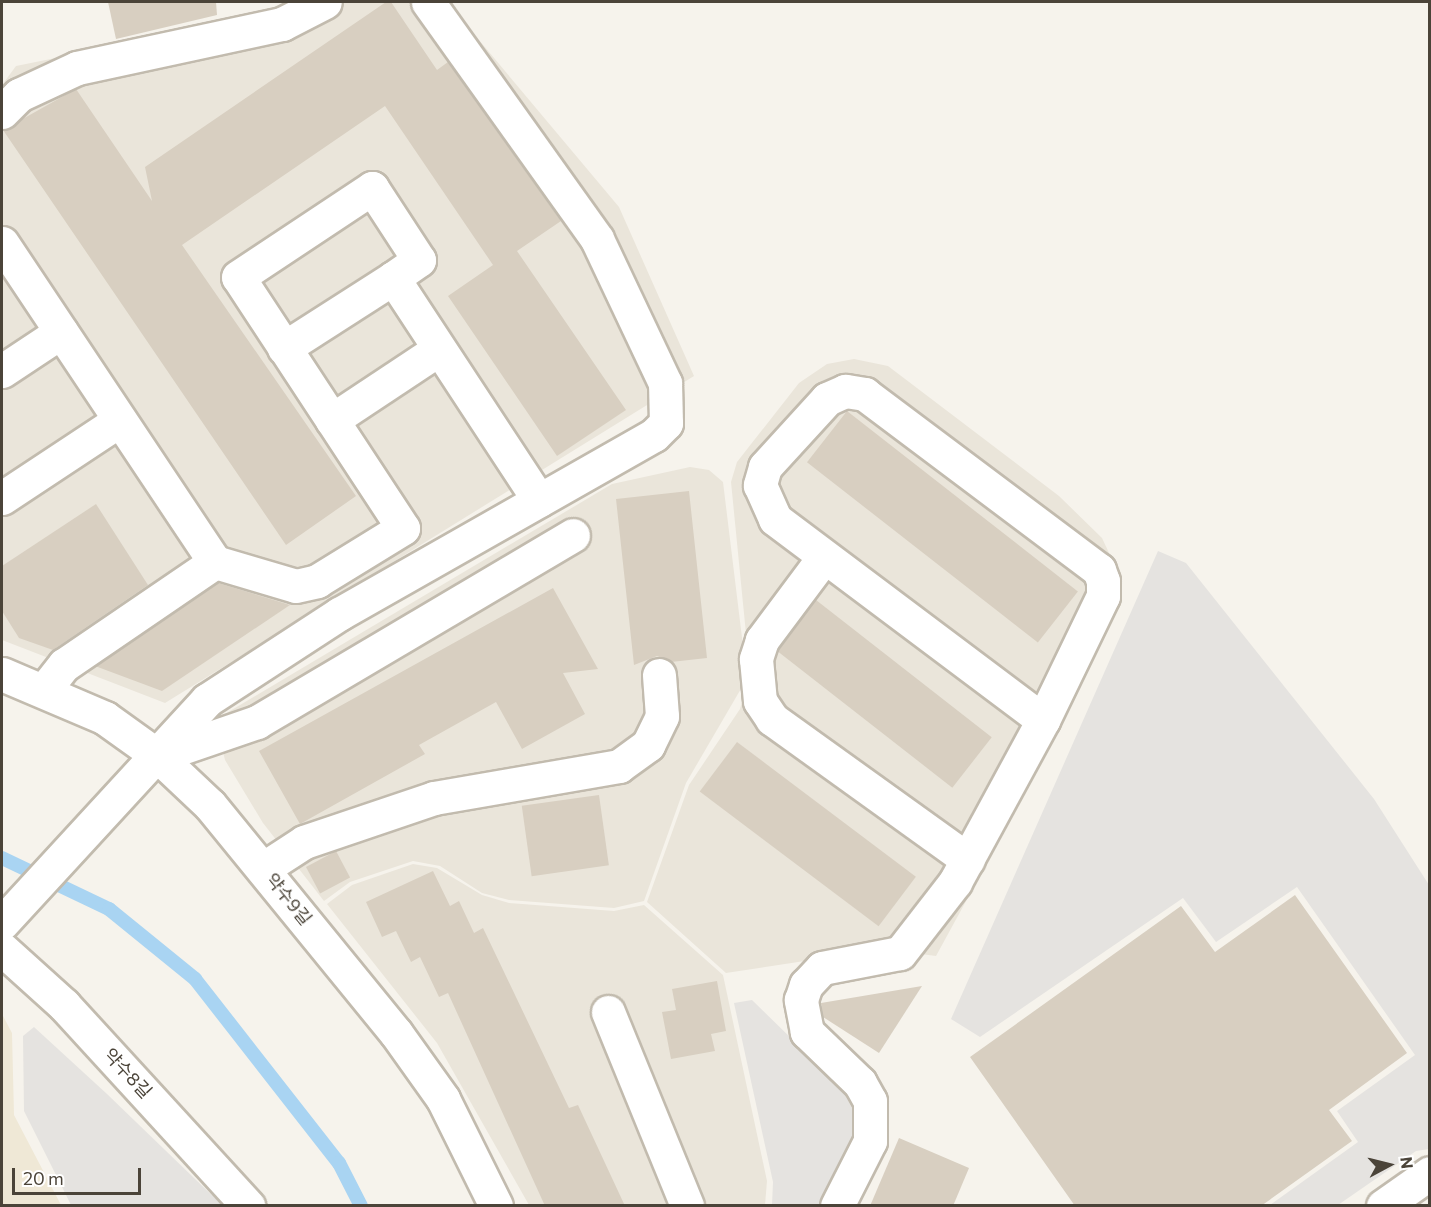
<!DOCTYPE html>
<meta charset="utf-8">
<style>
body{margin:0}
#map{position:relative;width:1431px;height:1207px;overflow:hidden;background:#f6f3ec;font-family:Commissioner,"Noto Sans KR",sans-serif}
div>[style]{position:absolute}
.residential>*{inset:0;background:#eae5da}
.education>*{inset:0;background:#efe8d6}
.parking>*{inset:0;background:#e5e3e0}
.stream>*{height:14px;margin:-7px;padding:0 7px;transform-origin:7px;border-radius:7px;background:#a9d4f2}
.building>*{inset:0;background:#d8cfc1;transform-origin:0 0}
.roads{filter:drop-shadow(2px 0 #c2bbae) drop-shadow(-2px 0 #c2bbae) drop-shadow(0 2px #c2bbae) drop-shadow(0 -2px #c2bbae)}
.minor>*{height:33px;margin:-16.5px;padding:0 16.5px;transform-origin:16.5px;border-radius:16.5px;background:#fff}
span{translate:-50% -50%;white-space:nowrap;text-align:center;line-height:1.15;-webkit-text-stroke:4.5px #fff;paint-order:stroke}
.street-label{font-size:18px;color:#4b4439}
.frame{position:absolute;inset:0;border:3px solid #4b4439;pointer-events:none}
.north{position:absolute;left:1359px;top:1135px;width:60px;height:60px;-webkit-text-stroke:4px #fff;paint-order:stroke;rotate:83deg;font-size:16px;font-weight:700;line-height:24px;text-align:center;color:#4b4439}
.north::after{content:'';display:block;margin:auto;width:21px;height:27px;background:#4b4439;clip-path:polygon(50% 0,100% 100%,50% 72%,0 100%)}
.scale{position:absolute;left:12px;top:1168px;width:129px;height:27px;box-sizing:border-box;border:3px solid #4b4439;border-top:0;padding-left:8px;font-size:18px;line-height:21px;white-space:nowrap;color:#4b4439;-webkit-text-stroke:4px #fff;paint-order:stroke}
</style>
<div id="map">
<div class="residential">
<i style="clip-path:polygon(283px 2px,447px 2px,619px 207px,694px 376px,165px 703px,2px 640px,2px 85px,16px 66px,278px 13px)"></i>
<i style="clip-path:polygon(854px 359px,888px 366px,1059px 496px,1102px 538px,1117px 570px,1117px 601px,1030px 784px,936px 956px,883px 949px,726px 973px,647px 902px,689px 785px,740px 709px,746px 687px,748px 654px,731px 482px,737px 462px,799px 383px,827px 364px)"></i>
<i style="clip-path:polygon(690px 467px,709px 470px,723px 482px,744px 654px,742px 687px,686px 783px,644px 901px,614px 908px,509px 900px,482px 893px,440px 866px,413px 861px,350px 882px,324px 901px,263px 823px,225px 760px,217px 727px,225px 714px,612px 484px)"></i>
<i style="clip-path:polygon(413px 864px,437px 868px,482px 895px,509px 903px,614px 911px,644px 905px,723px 975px,767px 1181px,765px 1205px,529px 1205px,437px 1043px,327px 904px,352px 885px)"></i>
</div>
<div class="education">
<i style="clip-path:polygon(2px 1014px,12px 1033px,14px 1115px,61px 1205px,2px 1205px)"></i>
</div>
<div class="parking">
<i style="clip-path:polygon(1158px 551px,1186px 563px,1374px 799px,1429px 885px,1429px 1149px,1416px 1151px,1338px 1205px,1270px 1205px,1358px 1142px,1337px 1111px,1415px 1055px,1297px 887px,1216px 942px,1183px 898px,980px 1037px,951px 1019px)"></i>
<i style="clip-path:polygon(752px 1000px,840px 1086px,852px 1108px,854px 1130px,849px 1148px,819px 1205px,772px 1205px,773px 1182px,734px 1003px)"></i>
<i style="clip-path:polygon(34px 1027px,107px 1094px,222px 1205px,71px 1205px,24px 1111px,23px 1036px)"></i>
</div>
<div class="stream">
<i style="left:2px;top:858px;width:119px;rotate:25.5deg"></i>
<i style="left:109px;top:909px;width:111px;rotate:39.1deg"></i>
<i style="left:195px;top:979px;width:234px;rotate:52deg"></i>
<i style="left:339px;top:1163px;width:48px;rotate:62.9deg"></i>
</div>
<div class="building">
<i style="clip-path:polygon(108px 2px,216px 2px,217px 15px,116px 39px)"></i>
<i style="clip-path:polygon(386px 2px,391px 2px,437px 70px,448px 62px,561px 221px,517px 251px,626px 410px,557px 456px,448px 296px,493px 265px,385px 106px,182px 245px,356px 496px,286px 545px,3px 130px,76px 89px,152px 201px,145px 167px)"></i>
<i style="left:847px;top:411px;width:293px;height:65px;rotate:38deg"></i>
<i style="clip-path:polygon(689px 491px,707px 658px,671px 662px,657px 656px,634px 665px,616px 499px)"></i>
<i style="clip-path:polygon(96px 504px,148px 585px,53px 650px,19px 638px,2px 611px,2px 566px)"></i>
<i style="clip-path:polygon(218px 583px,290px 605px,162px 691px,95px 666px)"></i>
<i style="clip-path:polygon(553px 588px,598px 669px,563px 673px,585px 714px,522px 749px,496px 702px,419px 745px,425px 754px,300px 824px,259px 751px)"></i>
<i style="left:816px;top:600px;width:223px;height:64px;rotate:38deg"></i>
<i style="left:737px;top:742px;width:224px;height:62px;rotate:37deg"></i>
<i style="left:599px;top:795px;width:71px;height:78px;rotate:82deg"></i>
<i style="left:336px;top:851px;width:30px;height:34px;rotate:62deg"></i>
<i style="clip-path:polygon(433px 871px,450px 906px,459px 901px,474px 933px,483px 928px,569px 1108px,578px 1105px,625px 1206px,545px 1206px,448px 993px,439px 997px,420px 957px,411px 962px,396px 931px,382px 937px,366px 902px)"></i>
<i style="clip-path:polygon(1295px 895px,1407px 1053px,1329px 1110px,1352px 1141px,1261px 1206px,1075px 1206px,970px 1057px,1181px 906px,1215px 952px)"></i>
<i style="clip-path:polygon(717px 981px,726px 1031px,711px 1034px,715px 1051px,671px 1059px,662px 1012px,676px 1010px,672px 989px)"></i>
<i style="clip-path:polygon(922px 986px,879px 1053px,823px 1017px,821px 1003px)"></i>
<i style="clip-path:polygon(899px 1138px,969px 1168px,953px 1206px,870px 1206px)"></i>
</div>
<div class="roads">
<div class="minor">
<i style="left:2px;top:112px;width:24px;rotate:-45deg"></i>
<i style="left:19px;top:95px;width:64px;rotate:-25deg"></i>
<i style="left:77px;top:68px;width:210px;rotate:-12.1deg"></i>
<i style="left:282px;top:24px;width:48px;rotate:-27.1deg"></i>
<i style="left:2px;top:243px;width:384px;rotate:56.3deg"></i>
<i style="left:215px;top:562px;width:84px;rotate:16.5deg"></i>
<i style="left:296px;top:586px;width:22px;rotate:-13deg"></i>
<i style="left:317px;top:581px;width:101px;rotate:-31.6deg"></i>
<i style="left:403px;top:528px;width:300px;rotate:-123.3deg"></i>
<i style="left:238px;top:277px;width:161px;rotate:-33.6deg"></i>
<i style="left:372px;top:188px;width:86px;rotate:56.9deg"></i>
<i style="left:419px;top:260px;width:32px;rotate:145deg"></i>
<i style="left:393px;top:278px;width:266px;rotate:56.7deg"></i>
<i style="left:284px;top:348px;width:130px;rotate:-32.7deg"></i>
<i style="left:2px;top:371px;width:71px;rotate:-33.5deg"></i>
<i style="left:332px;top:420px;width:128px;rotate:-33.6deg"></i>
<i style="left:2px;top:498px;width:141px;rotate:-33.5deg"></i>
<i style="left:824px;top:557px;width:104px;rotate:126.8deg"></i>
<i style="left:762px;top:640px;width:20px;rotate:108deg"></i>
<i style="left:756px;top:659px;width:42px;rotate:84.6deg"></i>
<i style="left:760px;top:701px;width:22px;rotate:56deg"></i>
<i style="left:772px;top:719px;width:241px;rotate:35.7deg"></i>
<i style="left:2px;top:674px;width:112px;rotate:23.1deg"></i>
<i style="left:105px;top:718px;width:65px;rotate:35.6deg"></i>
<i style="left:158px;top:756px;width:71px;rotate:43.3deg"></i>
<i style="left:210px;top:805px;width:294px;rotate:50.8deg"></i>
<i style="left:396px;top:1033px;width:81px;rotate:54.5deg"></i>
<i style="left:443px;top:1099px;width:119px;rotate:63.6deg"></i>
<i style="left:45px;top:689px;width:31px;rotate:-52deg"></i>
<i style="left:64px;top:665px;width:183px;rotate:-34.3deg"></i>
<i style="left:158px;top:756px;width:105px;rotate:-19deg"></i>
<i style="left:257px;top:722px;width:367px;rotate:-30.6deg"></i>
<i style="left:264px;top:868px;width:48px;rotate:-33deg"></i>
<i style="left:304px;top:842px;width:137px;rotate:-18.7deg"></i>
<i style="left:434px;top:798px;width:188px;rotate:-9.8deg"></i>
<i style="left:619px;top:766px;width:36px;rotate:-36deg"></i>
<i style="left:648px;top:745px;width:32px;rotate:-64deg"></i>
<i style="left:662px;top:716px;width:41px;rotate:-94.2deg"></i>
<i style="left:2px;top:923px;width:303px;rotate:-47.4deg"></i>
<i style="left:207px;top:700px;width:158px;rotate:-33.1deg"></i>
<i style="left:339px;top:614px;width:362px;rotate:-29.6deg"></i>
<i style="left:654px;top:435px;width:17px;rotate:-45deg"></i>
<i style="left:666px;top:423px;width:40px;rotate:-91.4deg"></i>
<i style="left:665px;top:383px;width:159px;rotate:-115.3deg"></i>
<i style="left:597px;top:239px;width:291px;rotate:-125.5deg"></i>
<i style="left:2px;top:949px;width:84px;rotate:42.1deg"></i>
<i style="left:64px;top:1005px;width:273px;rotate:47.5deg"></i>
<i style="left:608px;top:1012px;width:209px;rotate:67.8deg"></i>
<i style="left:837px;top:1206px;width:73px;rotate:-63.1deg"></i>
<i style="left:870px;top:1141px;width:40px;rotate:-90deg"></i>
<i style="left:870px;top:1101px;width:21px;rotate:-119deg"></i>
<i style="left:860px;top:1083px;width:74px;rotate:-136.1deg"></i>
<i style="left:807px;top:1032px;width:33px;rotate:-101deg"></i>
<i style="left:801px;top:1000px;width:16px;rotate:-72deg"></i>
<i style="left:806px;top:985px;width:23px;rotate:-47deg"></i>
<i style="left:822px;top:968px;width:79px;rotate:-10.9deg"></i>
<i style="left:900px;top:953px;width:90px;rotate:-52.2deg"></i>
<i style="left:955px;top:882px;width:184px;rotate:-61.5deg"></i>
<i style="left:1043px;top:720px;width:138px;rotate:-64.2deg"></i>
<i style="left:1103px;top:596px;width:15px;rotate:-90deg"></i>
<i style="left:1103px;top:581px;width:12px;rotate:-110deg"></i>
<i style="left:1099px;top:570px;width:293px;rotate:-143.1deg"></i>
<i style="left:865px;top:394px;width:20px;rotate:-171deg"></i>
<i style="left:845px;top:391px;width:20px;rotate:156deg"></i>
<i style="left:827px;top:399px;width:92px;rotate:132.4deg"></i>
<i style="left:765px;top:467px;width:19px;rotate:106deg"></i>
<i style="left:760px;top:485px;width:37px;rotate:66deg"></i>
<i style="left:775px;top:519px;width:335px;rotate:36.9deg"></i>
<i style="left:1383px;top:1206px;width:57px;rotate:-35.1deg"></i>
</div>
</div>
<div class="street-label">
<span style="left:289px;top:899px;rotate:51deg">약수9길</span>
<span style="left:128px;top:1073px;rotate:47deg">약수8길</span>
</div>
<div class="frame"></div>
<div class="north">N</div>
<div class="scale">20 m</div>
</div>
